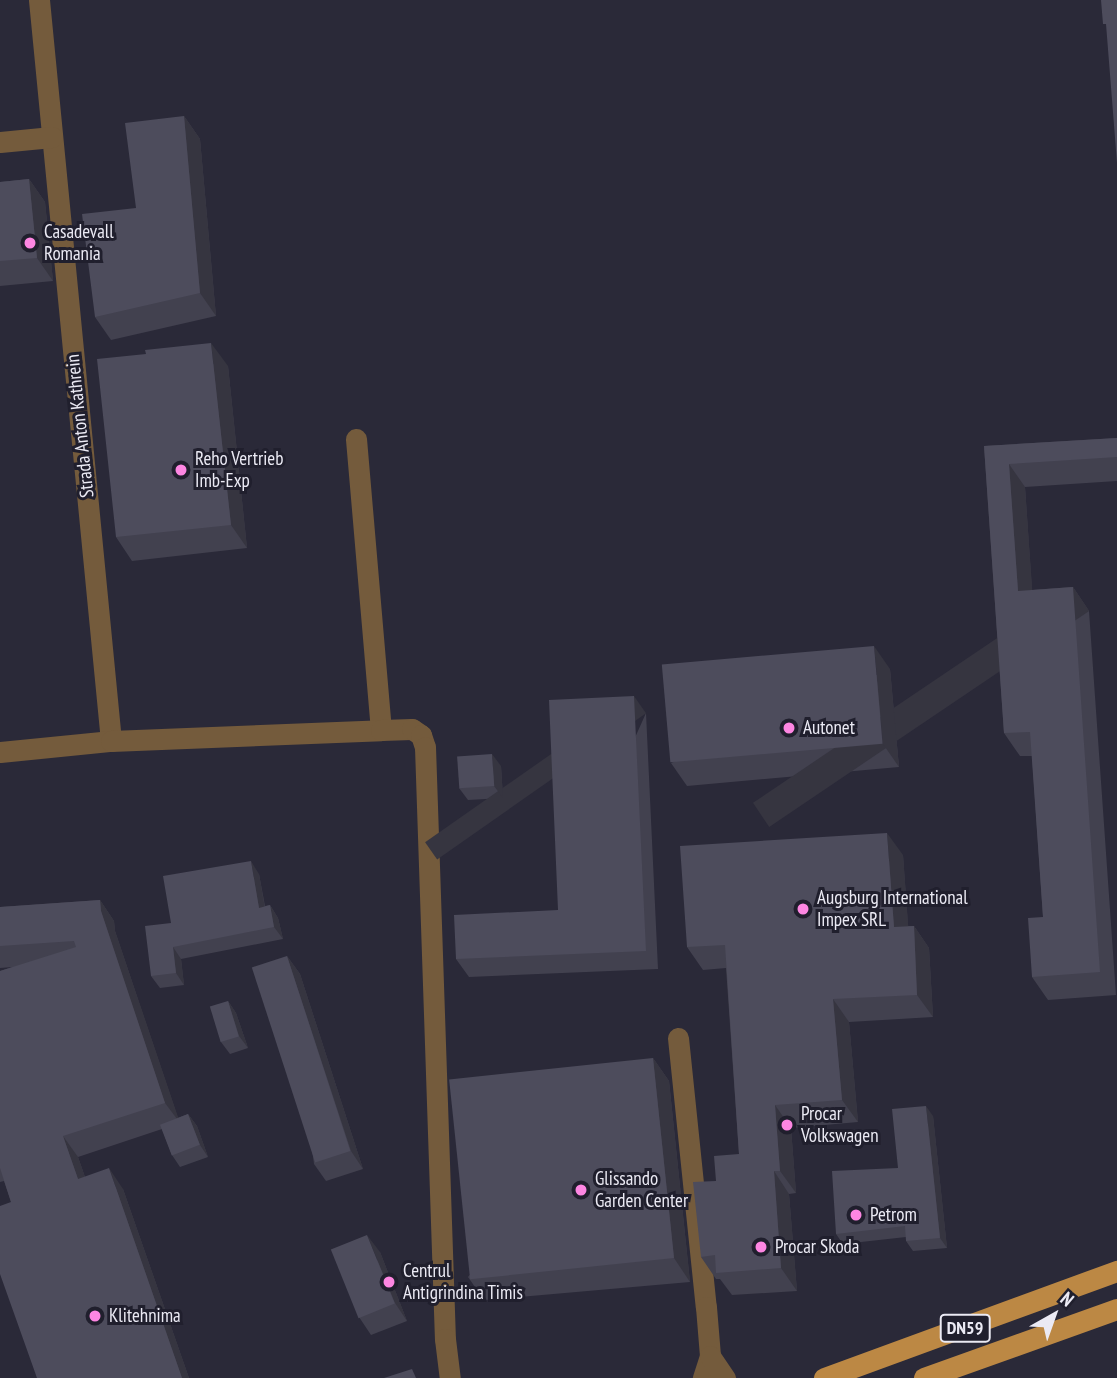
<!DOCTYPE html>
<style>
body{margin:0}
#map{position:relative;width:1117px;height:1378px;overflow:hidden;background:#2a2938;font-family:"PT Sans Narrow",sans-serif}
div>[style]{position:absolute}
.minor>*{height:21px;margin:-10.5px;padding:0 10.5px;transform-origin:10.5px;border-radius:10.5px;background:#745b3c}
.major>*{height:21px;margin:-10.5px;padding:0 10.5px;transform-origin:10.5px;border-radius:10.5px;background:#bc8844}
.wall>*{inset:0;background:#42414f}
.shaded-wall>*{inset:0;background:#363540;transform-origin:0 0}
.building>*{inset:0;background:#4d4c5c;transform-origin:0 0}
.dots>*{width:19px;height:19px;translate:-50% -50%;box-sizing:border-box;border:4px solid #201f2d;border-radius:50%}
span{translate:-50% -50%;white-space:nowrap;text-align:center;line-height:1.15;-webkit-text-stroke:6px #201f2d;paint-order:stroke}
.shield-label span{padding:2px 5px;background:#201f2d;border:2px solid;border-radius:5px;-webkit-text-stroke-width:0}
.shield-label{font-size:18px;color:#ebeaf4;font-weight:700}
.poi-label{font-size:19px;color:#ebeaf4}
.left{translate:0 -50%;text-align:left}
.street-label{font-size:19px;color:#ebeaf4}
.north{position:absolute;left:1019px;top:1280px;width:70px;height:70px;-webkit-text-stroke:5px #201f2d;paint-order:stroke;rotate:40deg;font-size:19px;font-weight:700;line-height:28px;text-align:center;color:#ebeaf4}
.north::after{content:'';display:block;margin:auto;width:24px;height:32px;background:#ebeaf4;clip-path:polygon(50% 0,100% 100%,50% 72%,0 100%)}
</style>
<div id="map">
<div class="minor">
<i style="left:39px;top:0;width:744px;rotate:84.45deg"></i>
<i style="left:0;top:142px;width:52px;rotate:-5.5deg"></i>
<i style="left:356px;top:439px;width:292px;rotate:85.1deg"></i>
<i style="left:0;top:752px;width:112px;rotate:-5.7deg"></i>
<i style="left:111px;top:741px;width:270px;rotate:-2.3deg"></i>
<i style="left:381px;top:730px;width:31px;rotate:-2deg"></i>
<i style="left:412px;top:729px;width:11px;rotate:34deg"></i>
<i style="left:421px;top:735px;width:13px;rotate:72deg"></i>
<i style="left:425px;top:747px;width:592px;rotate:88.07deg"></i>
<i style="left:445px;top:1339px;width:39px;rotate:83deg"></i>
<i style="left:678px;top:1038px;width:270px;rotate:84.1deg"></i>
<i style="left:706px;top:1307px;width:49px;rotate:85.3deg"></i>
<i style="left:710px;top:1356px;width:23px;rotate:108deg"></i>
<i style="left:710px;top:1356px;width:27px;rotate:56deg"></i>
</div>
<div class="major">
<i style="left:824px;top:1378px;width:312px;rotate:-20.1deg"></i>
<i style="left:924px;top:1378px;width:205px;rotate:-19.7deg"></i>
</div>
<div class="wall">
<i style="clip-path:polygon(184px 116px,200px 139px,216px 316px,111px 340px,95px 317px,136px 208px)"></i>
<i style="clip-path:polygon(29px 179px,45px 202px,53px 281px,0 286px,0 182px)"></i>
<i style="clip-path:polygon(146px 354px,228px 366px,247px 548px,132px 561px,116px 537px)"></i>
<i style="clip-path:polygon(1117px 438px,1117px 481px,1025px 487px,1032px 590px,1073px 587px,1089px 611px,1116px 995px,1048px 1000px,1032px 977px,1043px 917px,1032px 756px,1020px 756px,1004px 733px,984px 446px)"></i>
<i style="clip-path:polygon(890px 669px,899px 767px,687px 786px,671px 763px)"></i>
<i style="clip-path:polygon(646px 713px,658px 969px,469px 977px,456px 959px,558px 910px)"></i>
<i style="clip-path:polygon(501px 766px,503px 798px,468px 800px,459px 788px)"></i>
<i style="clip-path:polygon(903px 855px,908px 926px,914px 926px,929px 948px,933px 1017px,849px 1022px,858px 1122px,791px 1128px,796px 1193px,789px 1194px,797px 1291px,732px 1295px,720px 1279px,716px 1279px,701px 1257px,716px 1181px,739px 1154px,726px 968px,703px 970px,687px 947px)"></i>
<i style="clip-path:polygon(259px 874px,265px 906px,270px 905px,278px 918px,283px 939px,181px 959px,184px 985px,160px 988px,151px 976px,171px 923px)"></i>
<i style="clip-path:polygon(100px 900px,114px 921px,115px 931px,178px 1118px,188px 1114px,197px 1126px,208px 1157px,180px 1167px,172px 1155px,162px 1129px,78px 1157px,85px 1177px,123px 1189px,189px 1378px,37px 1378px,11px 1202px,4px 1181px,0 1182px,0 971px,13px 967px,0 968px,0 907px)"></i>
<i style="clip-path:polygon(287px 956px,300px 974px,363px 1169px,326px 1181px,314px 1164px)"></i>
<i style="clip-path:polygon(228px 1001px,236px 1013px,248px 1048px,230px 1054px,221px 1042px)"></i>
<i style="clip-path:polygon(653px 1058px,669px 1081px,690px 1282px,484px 1300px,468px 1277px)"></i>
<i style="clip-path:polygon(933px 1116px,947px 1248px,913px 1251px,906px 1241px,906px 1237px,843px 1244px,836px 1234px,898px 1168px)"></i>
<i style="clip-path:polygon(380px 1252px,407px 1321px,371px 1335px,359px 1317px)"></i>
</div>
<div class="shaded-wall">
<i style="clip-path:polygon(184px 116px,200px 139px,216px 316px,200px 293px)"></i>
<i style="clip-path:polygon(29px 179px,45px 202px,53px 281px,37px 258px)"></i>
<i style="clip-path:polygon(211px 343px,228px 366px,247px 548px,231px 525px)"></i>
<i style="clip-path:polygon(1009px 464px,1025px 487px,1034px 615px,1018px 591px)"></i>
<i style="left:1073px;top:587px;width:29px;height:386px;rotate:56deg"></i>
<i style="clip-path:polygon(874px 646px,890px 669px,899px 767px,883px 744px)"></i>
<i style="left:634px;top:696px;width:21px;height:255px;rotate:55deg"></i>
<i style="clip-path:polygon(492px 754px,501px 766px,503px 798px,494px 786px)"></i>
<i style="clip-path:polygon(887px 833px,903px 855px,910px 950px,894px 927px)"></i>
<i style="clip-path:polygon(251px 861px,259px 874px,267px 920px,259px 908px)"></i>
<i style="clip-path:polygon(100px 900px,114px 921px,115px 931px,180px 1123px,165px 1103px,101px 911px)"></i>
<i style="clip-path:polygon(270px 905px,278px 918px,283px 939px,274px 927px)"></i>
<i style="clip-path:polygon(914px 926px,929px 948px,933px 1017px,917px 995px)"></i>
<i style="clip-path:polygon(173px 947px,181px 959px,184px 985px,176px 973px)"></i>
<i style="clip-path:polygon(287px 956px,300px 974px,363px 1169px,351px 1151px)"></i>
<i style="clip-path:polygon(833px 999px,849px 1022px,858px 1122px,842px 1100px)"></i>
<i style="clip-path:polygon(228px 1001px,236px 1013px,248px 1048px,239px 1036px)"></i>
<i style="clip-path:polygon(653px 1058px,669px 1081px,690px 1282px,674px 1258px)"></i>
<i style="clip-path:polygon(775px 1105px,791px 1128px,796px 1193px,780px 1171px)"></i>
<i style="clip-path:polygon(926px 1106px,933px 1116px,947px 1248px,940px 1238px)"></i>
<i style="clip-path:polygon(188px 1114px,197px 1126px,208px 1157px,200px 1145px)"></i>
<i style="clip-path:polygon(63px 1136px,78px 1157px,93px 1200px,78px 1179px)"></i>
<i style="clip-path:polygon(109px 1168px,123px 1189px,189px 1378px,182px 1378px)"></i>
<i style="clip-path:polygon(774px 1171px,789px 1194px,797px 1291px,781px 1268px)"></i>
<i style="clip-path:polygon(367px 1235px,380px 1252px,407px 1321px,395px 1303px)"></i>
</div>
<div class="building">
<i style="clip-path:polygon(1101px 0,1117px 0,1117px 163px,1106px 24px,1103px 24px)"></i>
<i style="clip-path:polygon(184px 116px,200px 293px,95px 317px,82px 214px,136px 208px,125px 123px)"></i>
<i style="clip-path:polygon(29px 179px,37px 258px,0 261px,0 182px)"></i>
<i style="clip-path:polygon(211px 343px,231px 525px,116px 537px,97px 359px,146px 354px,145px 350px)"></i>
<i style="clip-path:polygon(1117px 438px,1117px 457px,1009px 464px,1018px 591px,1073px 587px,1100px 972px,1032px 977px,1028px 918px,1043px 917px,1030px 732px,1004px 733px,984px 446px)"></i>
<i style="left:874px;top:646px;width:98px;height:213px;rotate:85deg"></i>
<i style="clip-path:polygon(634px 696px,646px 951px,456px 959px,454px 915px,558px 910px,549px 700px)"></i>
<i style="left:492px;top:754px;width:32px;height:35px;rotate:86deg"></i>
<i style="clip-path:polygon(887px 833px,894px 927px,914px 926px,917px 995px,833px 999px,842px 1100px,775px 1105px,780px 1171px,774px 1171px,781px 1268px,716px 1273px,715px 1255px,701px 1257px,693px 1182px,716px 1181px,714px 1156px,739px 1154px,725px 945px,687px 947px,680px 846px)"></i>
<i style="clip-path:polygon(251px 861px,259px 908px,270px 905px,274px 927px,173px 947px,176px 973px,151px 976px,145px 926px,171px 923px,163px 876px)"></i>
<i style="clip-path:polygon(100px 900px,101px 911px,165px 1103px,63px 1136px,78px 1179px,109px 1168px,182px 1378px,37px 1378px,0 1274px,0 1206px,11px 1202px,0 1168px,0 971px,76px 947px,74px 941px,0 946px,0 907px)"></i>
<i style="left:287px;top:956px;width:205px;height:37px;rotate:72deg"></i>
<i style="left:228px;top:1001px;width:37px;height:19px;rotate:73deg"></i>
<i style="left:653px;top:1058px;width:201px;height:205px;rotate:84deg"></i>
<i style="clip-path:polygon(926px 1106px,940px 1238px,906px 1241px,905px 1226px,836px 1234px,832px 1171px,898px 1168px,892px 1109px)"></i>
<i style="left:188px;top:1114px;width:33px;height:30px;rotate:69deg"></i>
<i style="left:367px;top:1235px;width:74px;height:39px;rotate:68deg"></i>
<i style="clip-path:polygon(412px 1369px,416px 1378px,384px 1378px)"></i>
</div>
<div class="dots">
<i style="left:30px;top:243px;background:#fd86e2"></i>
<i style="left:181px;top:470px;background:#fd86e2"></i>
<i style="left:789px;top:728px;background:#fd86e2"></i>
<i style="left:803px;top:909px;background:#fd86e2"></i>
<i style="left:787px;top:1125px;background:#fd86e2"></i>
<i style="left:581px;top:1190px;background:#fd86e2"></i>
<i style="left:856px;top:1215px;background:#fd86e2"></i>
<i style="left:761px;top:1247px;background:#fd86e2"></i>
<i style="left:389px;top:1282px;background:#fd86e2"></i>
<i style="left:95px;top:1316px;background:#fd86e2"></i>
</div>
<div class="shield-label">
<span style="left:965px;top:1328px">DN59</span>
</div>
<div class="poi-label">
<span class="left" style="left:44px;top:243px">Casadevall<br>Romania</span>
<span class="left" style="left:195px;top:470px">Reho Vertrieb<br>Imb-Exp</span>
<span class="left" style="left:803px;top:728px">Autonet</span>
<span class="left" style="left:817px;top:909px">Augsburg International<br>Impex SRL</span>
<span class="left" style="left:801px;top:1125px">Procar<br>Volkswagen</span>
<span class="left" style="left:595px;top:1190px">Glissando<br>Garden Center</span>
<span class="left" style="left:870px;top:1215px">Petrom</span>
<span class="left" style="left:775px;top:1247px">Procar Skoda</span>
<span class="left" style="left:403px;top:1282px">Centrul<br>Antigrindina Timis</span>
<span class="left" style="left:109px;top:1316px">Klitehnima</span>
</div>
<div class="street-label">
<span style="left:80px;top:426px;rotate:-96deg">Strada Anton Kathrein</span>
</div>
<div class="north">N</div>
</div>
